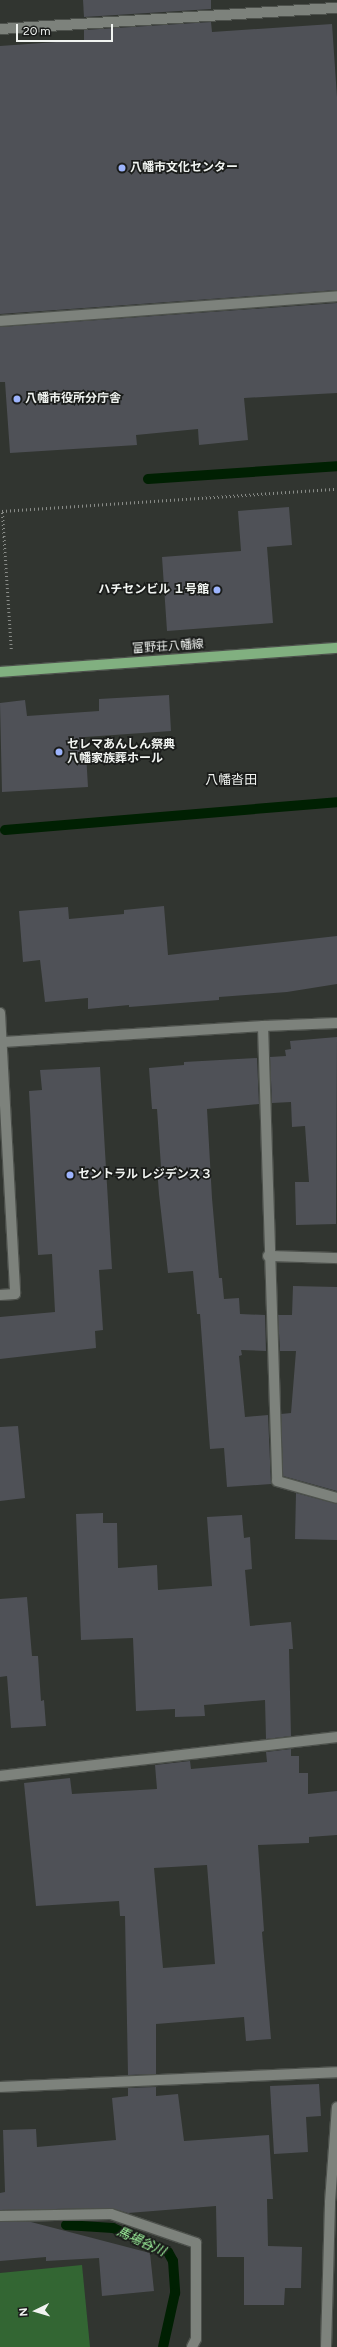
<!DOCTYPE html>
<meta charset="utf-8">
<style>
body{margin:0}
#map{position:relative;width:337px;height:2347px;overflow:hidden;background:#313530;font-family:Figtree,"Noto Sans JP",sans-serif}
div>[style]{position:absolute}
.green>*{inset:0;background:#363}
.stream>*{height:10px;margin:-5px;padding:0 5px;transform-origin:5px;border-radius:5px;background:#002002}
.building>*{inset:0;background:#4f5157}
.path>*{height:2.5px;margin-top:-1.25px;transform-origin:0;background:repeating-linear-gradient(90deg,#898c88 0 1px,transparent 0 4px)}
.roads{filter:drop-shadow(1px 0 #4d514c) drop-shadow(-1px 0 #4d514c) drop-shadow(0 1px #4d514c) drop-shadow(0 -1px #4d514c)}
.minor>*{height:10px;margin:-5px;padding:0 5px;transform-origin:5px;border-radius:5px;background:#7d827c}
.major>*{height:10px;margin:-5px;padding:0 5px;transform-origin:5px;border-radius:5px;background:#81b080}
.dots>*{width:11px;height:11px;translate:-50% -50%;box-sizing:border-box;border:2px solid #1a1c1a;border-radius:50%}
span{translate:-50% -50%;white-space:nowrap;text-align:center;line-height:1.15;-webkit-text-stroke:3.5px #1a1c1a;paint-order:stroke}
.poi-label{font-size:12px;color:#f1f4f1;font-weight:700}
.left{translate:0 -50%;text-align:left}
.right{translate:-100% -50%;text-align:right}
.street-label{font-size:12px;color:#f1f4f1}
.neighbourhood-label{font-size:13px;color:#f1f4f1}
.water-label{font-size:13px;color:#a3faa2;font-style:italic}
.north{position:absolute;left:16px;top:2291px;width:40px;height:40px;-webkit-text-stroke:3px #1a1c1a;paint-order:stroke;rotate:265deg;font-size:11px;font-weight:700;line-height:16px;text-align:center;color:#f1f4f1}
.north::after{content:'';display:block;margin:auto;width:14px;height:18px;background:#f1f4f1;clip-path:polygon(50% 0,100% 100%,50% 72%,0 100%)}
.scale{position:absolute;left:16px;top:24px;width:97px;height:18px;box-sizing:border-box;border:2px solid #f1f4f1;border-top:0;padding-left:5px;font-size:12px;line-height:14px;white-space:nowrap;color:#f1f4f1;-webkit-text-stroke:3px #1a1c1a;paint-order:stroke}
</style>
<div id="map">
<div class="green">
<i style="clip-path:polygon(82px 2265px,90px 2347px,0 2347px,0 2273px)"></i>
</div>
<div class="stream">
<i style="left:148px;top:479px;width:189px;rotate:-3.9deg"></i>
<i style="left:5px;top:830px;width:333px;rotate:-4.8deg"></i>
<i style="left:66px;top:2225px;width:47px;rotate:3.7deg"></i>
<i style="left:113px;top:2228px;width:60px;rotate:23.6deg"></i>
<i style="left:168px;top:2252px;width:10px;rotate:61deg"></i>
<i style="left:173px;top:2261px;width:32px;rotate:86deg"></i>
<i style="left:175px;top:2293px;width:55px;rotate:102.5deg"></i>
</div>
<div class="building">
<i style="clip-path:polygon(83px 0,211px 0,211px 9px,84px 17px)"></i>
<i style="clip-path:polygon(211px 22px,212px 32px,332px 24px,337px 97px,337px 290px,0 314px,0 46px,84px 40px,84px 30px)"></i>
<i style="clip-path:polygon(337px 303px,337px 393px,244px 398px,248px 440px,199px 445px,198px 429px,136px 435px,137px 445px,10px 453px,5px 382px,0 382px,0 327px)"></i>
<i style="clip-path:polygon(289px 507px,292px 545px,267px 547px,273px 623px,167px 631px,162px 557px,241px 551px,238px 511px)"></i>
<i style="clip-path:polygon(169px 695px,171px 731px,85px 737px,88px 787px,2px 792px,0 703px,25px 700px,27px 716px,99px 711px,99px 699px)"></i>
<i style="clip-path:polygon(164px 906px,168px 955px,337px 936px,337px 984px,287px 992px,219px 997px,219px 1000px,129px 1007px,129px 1005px,88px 1009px,88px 998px,45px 1002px,40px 960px,23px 962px,19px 911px,68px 907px,69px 919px,124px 914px,124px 910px)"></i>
<i style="clip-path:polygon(337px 1037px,336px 1224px,296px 1225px,295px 1182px,309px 1182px,305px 1126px,292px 1127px,291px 1102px,272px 1103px,270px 1057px,286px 1056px,285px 1050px,291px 1049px,290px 1041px)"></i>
<i style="clip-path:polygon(257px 1058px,259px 1104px,207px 1109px,212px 1198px,219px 1278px,222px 1278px,224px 1299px,239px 1298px,240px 1314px,265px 1315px,266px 1351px,241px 1350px,242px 1355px,239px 1356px,245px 1417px,268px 1415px,271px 1484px,227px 1487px,224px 1448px,210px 1449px,200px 1314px,197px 1314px,193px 1271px,168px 1273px,159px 1194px,157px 1167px,161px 1167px,157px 1109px,152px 1109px,149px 1068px,184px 1065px,184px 1062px)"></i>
<i style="clip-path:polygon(100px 1067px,112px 1269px,99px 1270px,103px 1330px,95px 1331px,96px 1348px,0 1359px,0 1317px,55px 1312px,52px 1254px,38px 1255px,29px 1091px,42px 1090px,40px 1070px)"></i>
<i style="clip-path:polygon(293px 1286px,337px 1287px,337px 1491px,283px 1476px,281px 1414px,291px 1413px,296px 1351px,280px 1351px,278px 1315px,292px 1315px)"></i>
<i style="clip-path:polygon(18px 1426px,25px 1498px,0 1501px,0 1427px)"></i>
<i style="clip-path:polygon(296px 1493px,337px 1504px,337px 1540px,295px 1539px)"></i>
<i style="clip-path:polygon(103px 1513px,103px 1523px,117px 1523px,118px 1568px,157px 1565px,158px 1590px,212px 1586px,207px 1517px,242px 1515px,244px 1538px,250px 1537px,252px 1569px,245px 1570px,250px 1626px,291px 1622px,293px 1649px,289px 1649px,291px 1736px,266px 1739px,265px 1700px,204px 1705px,205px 1716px,175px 1717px,175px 1709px,136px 1711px,133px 1638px,81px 1640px,76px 1514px)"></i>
<i style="clip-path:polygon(27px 1597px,32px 1656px,38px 1656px,41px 1701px,44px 1700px,46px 1726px,11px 1728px,7px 1676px,0 1677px,0 1599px)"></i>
<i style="clip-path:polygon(evenodd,291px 1749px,291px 1756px,299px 1756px,299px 1773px,308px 1773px,308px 1794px,337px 1791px,337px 1835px,309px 1837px,309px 1843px,258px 1845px,264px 1931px,262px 1932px,271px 2039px,246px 2041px,244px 2017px,156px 2024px,156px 2074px,128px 2075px,125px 1916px,120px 1916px,119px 1901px,36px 1906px,24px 1783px,70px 1778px,72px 1794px,157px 1789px,155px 1765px,190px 1761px,191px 1769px,267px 1762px,266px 1752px,291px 1749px,207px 1865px,215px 1964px,163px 1968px,154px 1868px,207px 1865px)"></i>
<i style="clip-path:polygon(319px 2084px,321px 2116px,306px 2117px,308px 2152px,274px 2154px,270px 2086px)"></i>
<i style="clip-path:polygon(156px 2087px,156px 2096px,178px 2094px,184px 2141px,269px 2135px,273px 2199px,267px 2199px,268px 2246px,302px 2247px,301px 2288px,285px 2288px,284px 2305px,244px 2305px,244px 2257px,217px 2257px,216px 2206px,128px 2213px,111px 2208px,0 2210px,0 2193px,5px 2192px,3px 2130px,36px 2129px,37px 2147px,116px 2140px,112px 2098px,128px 2096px,128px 2088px)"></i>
<i style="clip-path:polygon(0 2222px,31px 2222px,150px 2253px,154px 2291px,102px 2296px,99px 2258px,46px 2261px,46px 2257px,0 2261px)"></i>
</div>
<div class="path">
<i style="left:11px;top:649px;width:138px;rotate:-93.7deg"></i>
<i style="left:2px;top:511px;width:336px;rotate:-3.8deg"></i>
</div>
<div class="roads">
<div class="minor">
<i style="left:0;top:29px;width:338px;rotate:-3.6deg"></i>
<i style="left:0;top:321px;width:338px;rotate:-4.2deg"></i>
<i style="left:0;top:1013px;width:281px;rotate:86.9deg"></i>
<i style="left:15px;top:1294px;width:15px;rotate:176deg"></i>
<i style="left:337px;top:1023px;width:74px;rotate:177.7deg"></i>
<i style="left:263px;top:1026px;width:455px;rotate:88.2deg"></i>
<i style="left:277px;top:1481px;width:62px;rotate:15.8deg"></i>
<i style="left:2px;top:1042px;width:261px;rotate:-3.5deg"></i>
<i style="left:268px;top:1256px;width:69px;rotate:1.7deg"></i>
<i style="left:0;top:1776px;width:339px;rotate:-6.6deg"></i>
<i style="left:0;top:2087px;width:337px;rotate:-2.5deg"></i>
<i style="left:0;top:2216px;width:111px;rotate:-1deg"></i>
<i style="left:111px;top:2214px;width:90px;rotate:18.8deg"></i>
<i style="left:196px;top:2243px;width:96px;rotate:90deg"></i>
<i style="left:196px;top:2339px;width:9px;rotate:117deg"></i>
<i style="left:326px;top:2347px;width:145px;rotate:-88.4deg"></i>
<i style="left:330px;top:2202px;width:95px;rotate:-85.8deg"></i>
</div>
<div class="major">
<i style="left:0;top:672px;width:338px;rotate:-4.1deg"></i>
</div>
</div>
<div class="dots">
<i style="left:122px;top:168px;background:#9db4fd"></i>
<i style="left:17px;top:399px;background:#9db4fd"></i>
<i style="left:217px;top:590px;background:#9db4fd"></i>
<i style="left:59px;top:752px;background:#9db4fd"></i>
<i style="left:70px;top:1175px;background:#9db4fd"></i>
</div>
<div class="poi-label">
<span class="left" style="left:130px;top:168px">八幡市文化センター</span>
<span class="left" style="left:25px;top:399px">八幡市役所分庁舎</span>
<span class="right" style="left:209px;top:590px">ハチセンビル １号館</span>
<span class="left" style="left:67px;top:752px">セレマあんしん祭典<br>八幡家族葬ホール</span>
<span class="left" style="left:78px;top:1175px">セントラル レジデンス３</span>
</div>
<div class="street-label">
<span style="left:168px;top:647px;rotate:-4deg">富野荘八幡線</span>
</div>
<div class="neighbourhood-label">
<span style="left:231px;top:780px">八幡沓田</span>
</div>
<div class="water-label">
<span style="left:141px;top:2242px;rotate:25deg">馬場谷川</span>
</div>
<div class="north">N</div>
<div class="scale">20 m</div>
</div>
